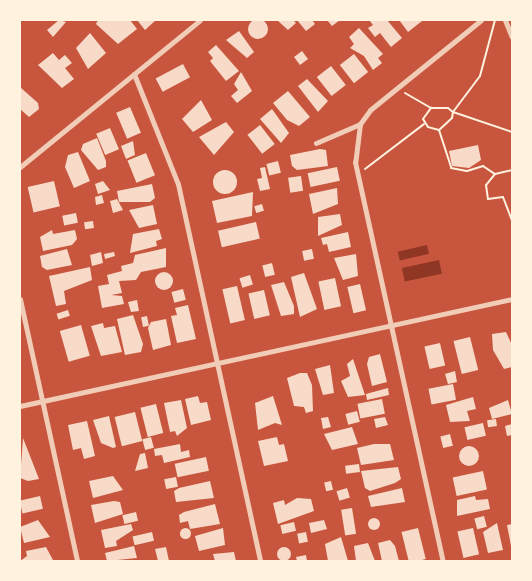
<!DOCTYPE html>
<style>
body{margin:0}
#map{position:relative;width:532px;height:581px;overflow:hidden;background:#c8553d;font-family:Barlow,sans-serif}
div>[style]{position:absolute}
.water>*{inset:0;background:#8f3625;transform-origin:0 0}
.building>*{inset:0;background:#f7dbc8;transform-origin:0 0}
.round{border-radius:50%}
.path>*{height:2px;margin:-1px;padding:0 1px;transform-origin:1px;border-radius:1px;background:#fff3e0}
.minor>*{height:5px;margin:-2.5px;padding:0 2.5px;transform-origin:2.5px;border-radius:2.5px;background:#f1ccb7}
span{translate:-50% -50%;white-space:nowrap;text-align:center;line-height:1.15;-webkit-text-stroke:4px #fff3e0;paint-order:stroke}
.frame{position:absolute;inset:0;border:21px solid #fff3e0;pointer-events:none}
</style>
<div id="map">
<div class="water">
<i style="left:427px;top:245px;width:9px;height:30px;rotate:77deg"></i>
<i style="left:439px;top:260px;width:14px;height:38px;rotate:78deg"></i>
</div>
<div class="building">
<i class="round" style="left:248px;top:19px;width:20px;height:20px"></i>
<i style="clip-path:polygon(59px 20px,66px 22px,53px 37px,47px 30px)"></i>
<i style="clip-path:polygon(98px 20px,130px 20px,137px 29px,118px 44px,96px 24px)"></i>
<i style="clip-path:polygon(137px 20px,156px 20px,145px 30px)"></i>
<i style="clip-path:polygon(277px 20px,293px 20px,296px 23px,288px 30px)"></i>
<i style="clip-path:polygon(297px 20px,312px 20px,315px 24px,306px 31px)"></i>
<i style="clip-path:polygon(327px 20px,340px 20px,332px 26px)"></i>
<i style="clip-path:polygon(369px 20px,387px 20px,402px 38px,391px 47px,380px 33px,375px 37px,368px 28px,373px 25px)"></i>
<i style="clip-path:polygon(399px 20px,421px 20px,422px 21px,408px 32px)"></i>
<i style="clip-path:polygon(359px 28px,383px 54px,378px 58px,382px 63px,373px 70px,364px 56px,350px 48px,354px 44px,349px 37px)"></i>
<i style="clip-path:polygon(239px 31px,254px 52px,247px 58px,226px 40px)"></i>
<i style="clip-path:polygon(90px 33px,106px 53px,88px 69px,76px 48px)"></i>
<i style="clip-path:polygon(216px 45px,239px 71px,226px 81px,210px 61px,213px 58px,208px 52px)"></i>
<i style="left:302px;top:51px;width:10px;height:10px;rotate:53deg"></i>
<i style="clip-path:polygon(53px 53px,59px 60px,65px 55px,72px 63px,65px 68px,74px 79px,62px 88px,38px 65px)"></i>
<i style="left:354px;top:54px;width:23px;height:18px;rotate:52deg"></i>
<i style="left:183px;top:64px;width:15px;height:31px;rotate:62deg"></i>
<i style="left:331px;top:66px;width:24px;height:18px;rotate:52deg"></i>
<i style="clip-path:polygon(241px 72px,252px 91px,237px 103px,231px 96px,238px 90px,234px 84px)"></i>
<i style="clip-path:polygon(307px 79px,328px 101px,318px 112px,298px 86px)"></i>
<i style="clip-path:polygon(20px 87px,38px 103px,39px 109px,29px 117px,20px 109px)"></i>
<i style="clip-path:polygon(288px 91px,310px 117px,299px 126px,287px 120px,273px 103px)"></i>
<i style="clip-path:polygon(201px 100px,212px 120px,193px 132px,182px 119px)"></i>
<i style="left:130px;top:107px;width:28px;height:15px;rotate:67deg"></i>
<i style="clip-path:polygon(272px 109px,289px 133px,281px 143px,260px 119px)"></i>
<i style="clip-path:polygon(226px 122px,234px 132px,214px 155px,199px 137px)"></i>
<i style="left:260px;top:125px;width:24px;height:16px;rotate:52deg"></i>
<i style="left:110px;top:128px;width:23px;height:15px;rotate:67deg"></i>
<i style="clip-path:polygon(97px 138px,106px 161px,106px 167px,98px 170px,81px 150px,83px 144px)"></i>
<i style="clip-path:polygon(133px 141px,135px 155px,126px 159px,121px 146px)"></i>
<i style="clip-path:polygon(478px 145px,481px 160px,469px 168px,452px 166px,449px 151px)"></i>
<i style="clip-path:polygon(320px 149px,326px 150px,328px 166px,297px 170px,292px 166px,290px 155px)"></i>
<i style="clip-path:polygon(78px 152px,90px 181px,74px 188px,65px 167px,68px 155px)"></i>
<i style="left:146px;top:153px;width:24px;height:20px;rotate:68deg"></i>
<i style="left:278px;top:161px;width:12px;height:12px;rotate:76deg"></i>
<i style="clip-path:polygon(265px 167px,270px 189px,260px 191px,257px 179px,262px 178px,260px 168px)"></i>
<i style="left:337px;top:167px;width:14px;height:30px;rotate:78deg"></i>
<i class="round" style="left:213px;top:170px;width:24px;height:24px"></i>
<i style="left:301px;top:176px;width:15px;height:13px;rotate:82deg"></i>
<i style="left:54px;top:181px;width:26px;height:27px;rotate:77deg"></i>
<i style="clip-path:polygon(103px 181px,110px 190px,98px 194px,95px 184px)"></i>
<i style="clip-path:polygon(152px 184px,155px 198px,150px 202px,119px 202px,117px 191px)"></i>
<i style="clip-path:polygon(337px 188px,338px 204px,313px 214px,309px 194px)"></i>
<i style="clip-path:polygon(253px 192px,252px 216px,217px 223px,212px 201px)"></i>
<i style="clip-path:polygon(102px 195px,104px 203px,96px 205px,95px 197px)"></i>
<i style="clip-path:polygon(117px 199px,123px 210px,113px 213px,110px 201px)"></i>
<i style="left:262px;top:204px;width:7px;height:8px;rotate:74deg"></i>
<i style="clip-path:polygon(153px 205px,157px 224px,139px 228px,129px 210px)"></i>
<i style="left:76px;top:213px;width:10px;height:14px;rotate:79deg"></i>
<i style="clip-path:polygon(340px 214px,342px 225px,318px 236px,318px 217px)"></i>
<i style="left:93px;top:221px;width:7px;height:9px;rotate:82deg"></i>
<i style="left:256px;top:222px;width:17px;height:39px;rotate:77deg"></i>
<i style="clip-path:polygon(159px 229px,162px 239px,156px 241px,157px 246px,130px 253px,133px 234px)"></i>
<i style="clip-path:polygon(52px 230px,53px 234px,75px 230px,77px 239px,72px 245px,43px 251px,40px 237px)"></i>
<i style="clip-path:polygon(348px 232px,351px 247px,329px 252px,327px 244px,323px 245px,321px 238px)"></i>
<i style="clip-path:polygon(166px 248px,166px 267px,141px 272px,136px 280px,119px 281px,122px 293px,111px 295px,122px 296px,124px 304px,102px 308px,98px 286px,109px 284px,107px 275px,122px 271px,121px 266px,133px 263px,135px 255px)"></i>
<i style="clip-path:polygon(67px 249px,72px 265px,47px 270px,42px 267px,40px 256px)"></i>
<i style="left:312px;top:249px;width:10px;height:10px;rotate:79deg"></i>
<i style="clip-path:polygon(101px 252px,103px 263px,92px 266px,90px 255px)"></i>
<i style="clip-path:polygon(114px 252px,115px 256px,105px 259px,104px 254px)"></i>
<i style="clip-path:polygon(356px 254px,358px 276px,343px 280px,334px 258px)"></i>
<i style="left:272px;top:263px;width:12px;height:10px;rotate:76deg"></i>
<i style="clip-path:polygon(90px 267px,92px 280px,64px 291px,66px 304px,56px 306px,49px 276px)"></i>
<i class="round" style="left:155px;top:272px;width:18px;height:18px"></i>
<i style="clip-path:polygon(304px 273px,317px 309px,300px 317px,291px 277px)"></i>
<i style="left:250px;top:275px;width:10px;height:11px;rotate:73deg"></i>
<i style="left:335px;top:278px;width:29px;height:17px;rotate:78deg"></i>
<i style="clip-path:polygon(284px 282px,294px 306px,294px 314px,281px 316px,271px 285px)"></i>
<i style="left:360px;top:284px;width:27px;height:13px;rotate:77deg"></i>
<i style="left:237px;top:286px;width:35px;height:15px;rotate:77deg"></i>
<i style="left:183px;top:289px;width:11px;height:12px;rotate:75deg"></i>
<i style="left:264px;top:290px;width:26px;height:16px;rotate:77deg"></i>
<i style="clip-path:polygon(137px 300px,139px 311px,131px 312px,128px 302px)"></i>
<i style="clip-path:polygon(188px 305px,196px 339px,177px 343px,171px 316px,177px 315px,175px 308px)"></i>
<i style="left:68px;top:310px;width:6px;height:12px;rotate:72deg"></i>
<i style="clip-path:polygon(133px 315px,143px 344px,141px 352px,125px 355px,117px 319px)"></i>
<i style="left:147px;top:316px;width:10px;height:6px;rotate:79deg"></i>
<i style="clip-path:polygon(166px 319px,171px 345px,153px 350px,148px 328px,151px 322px)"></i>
<i style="clip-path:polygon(103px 323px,104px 328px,115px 326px,122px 352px,101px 356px,91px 326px)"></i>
<i style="left:81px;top:325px;width:32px;height:22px;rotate:74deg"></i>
<i style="clip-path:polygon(506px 332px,512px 345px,512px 367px,504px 369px,493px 350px,492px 334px)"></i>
<i style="left:470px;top:337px;width:34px;height:17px;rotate:76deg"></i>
<i style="left:440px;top:343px;width:23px;height:16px;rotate:77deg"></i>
<i style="clip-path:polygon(380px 354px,387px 382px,372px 386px,367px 364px,369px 357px)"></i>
<i style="clip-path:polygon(353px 359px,365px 395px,348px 397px,341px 381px,350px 376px,347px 364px)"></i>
<i style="clip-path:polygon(330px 365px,334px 393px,323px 395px,315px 369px)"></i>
<i style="clip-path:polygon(455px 371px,457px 382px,448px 384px,445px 374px)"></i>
<i style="clip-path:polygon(300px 373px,307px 373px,312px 385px,313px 411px,306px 413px,304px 407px,294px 406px,287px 378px)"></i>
<i style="left:453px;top:384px;width:16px;height:25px;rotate:79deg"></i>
<i style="clip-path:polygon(388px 388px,389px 395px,367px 400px,366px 394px)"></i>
<i style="clip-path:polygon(198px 396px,200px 403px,207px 402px,211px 420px,191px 425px,185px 399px)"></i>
<i style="clip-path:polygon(273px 396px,282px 425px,275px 423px,258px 430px,255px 403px)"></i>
<i style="clip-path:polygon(473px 397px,476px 409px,467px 411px,470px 421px,450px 422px,446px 405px)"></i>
<i style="left:382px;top:399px;width:15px;height:25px;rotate:79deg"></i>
<i style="clip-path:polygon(181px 400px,187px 428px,177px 436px,175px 431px,170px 432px,164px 403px)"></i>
<i style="clip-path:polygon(508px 400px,512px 414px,492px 419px,489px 408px)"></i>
<i style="left:156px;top:404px;width:30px;height:16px;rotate:76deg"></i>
<i style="left:357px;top:411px;width:11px;height:12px;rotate:75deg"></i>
<i style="left:135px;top:412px;width:30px;height:21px;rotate:76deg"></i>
<i style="clip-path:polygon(109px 416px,116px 447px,113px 448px,101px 443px,93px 420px)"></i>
<i style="clip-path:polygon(328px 417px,331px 427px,323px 429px,321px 418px)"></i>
<i style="clip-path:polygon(385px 417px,388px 425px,376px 428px,374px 419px)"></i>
<i style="left:496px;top:419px;width:7px;height:9px;rotate:82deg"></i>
<i style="clip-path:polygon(87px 421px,95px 456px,84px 459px,81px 448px,73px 450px,68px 425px)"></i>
<i style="left:483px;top:423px;width:13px;height:19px;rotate:77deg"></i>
<i style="clip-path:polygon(512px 424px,512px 435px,507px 436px,505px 426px)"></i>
<i style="clip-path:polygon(352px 427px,358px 444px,332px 450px,324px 434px)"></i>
<i style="left:450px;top:434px;width:12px;height:10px;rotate:76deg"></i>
<i style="left:151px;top:437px;width:11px;height:9px;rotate:75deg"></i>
<i style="clip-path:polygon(277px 437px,279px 445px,284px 444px,288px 461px,264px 466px,258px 441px)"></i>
<i style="clip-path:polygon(23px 438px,39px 479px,28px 481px,20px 478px)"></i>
<i style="clip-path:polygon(180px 444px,181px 452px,189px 450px,190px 457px,164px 463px,162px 455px,155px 456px,154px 449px)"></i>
<i style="clip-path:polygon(374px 444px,390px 444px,394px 460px,361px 465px,357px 448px)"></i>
<i class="round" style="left:459px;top:446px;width:20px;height:20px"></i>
<i style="clip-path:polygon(145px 453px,148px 468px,135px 471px,140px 454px)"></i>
<i style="left:206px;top:457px;width:14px;height:32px;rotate:78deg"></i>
<i style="left:359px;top:464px;width:8px;height:14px;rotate:83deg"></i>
<i style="clip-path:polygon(398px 467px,401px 479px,395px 483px,370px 491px,365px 488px,361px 471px)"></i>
<i style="left:483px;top:471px;width:19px;height:31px;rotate:78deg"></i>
<i style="clip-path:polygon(113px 476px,123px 490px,93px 498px,89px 481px)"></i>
<i style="left:176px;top:477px;width:10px;height:12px;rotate:79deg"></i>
<i style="clip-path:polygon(210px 481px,214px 498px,176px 502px,174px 491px,179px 488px)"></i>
<i style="left:331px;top:481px;width:9px;height:7px;rotate:77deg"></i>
<i style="left:347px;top:488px;width:10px;height:11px;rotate:73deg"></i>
<i style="clip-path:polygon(402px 488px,405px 502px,371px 507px,368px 496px)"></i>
<i style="left:40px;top:496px;width:13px;height:21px;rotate:77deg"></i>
<i style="clip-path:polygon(475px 496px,476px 500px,488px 499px,490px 509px,457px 516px,457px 500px)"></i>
<i style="clip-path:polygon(297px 498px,311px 499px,314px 511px,278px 524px,273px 503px,284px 500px,285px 505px)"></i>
<i style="clip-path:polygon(114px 501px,120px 502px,123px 514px,95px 523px,91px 505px)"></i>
<i style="clip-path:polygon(215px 504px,220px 524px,190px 529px,188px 521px,180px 523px,179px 515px,184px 512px)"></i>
<i style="left:352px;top:508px;width:26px;height:11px;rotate:81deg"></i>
<i style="left:136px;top:512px;width:9px;height:14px;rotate:77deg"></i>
<i style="left:484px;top:516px;width:11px;height:10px;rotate:75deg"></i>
<i class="round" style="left:368px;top:518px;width:12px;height:12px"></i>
<i style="clip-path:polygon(38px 520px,50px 537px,24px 543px,20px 527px)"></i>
<i style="clip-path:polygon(324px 520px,327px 529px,311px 533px,309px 523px)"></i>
<i style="left:294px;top:522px;width:9px;height:14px;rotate:77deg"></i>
<i style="clip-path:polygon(497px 523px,503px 550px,488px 553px,483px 532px)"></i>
<i style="clip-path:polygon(131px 524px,133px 530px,116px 541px,117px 546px,105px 548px,101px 530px)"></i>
<i style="clip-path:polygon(512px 524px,512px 546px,511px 546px,507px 525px)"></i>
<i class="round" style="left:179.5px;top:527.5px;width:11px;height:11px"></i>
<i style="clip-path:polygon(223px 528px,225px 545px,199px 551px,195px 536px)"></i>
<i style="left:418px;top:528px;width:32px;height:17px;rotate:76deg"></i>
<i style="left:473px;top:528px;width:27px;height:16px;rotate:77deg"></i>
<i style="left:152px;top:532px;width:9px;height:20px;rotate:77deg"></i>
<i style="left:306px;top:532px;width:10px;height:9px;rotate:79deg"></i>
<i style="clip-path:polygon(341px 537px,348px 561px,328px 561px,325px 544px)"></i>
<i style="clip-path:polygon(390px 540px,395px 546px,399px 561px,382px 561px,378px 543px)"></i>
<i style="clip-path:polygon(368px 543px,375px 561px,356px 561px,354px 546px)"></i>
<i style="clip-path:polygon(134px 546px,137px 558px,107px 561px,105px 553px)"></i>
<i style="clip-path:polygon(46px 547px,53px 560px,20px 561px,27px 556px,26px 551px)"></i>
<i style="clip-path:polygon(166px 547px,169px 561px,158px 561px,155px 549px)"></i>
<i class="round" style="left:277px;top:547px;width:14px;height:14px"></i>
<i style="clip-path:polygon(234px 552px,236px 561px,215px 561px,213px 554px)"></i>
<i style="clip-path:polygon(306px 555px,307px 561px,297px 561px,296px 557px)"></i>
</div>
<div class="path">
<i style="left:495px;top:20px;width:58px;rotate:105deg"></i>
<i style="left:480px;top:76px;width:45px;rotate:126.9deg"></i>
<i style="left:453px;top:112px;width:62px;rotate:18.7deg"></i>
<i style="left:405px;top:93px;width:30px;rotate:30deg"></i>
<i style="left:431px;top:108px;width:17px"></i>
<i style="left:448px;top:108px;width:6px;rotate:39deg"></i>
<i style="left:453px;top:112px;width:6px;rotate:99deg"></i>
<i style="left:452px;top:118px;width:18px;rotate:137deg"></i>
<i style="left:439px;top:130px;width:11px;rotate:-165deg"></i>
<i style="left:428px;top:127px;width:9px;rotate:-122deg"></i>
<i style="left:423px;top:119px;width:14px;rotate:-54deg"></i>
<i style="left:439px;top:130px;width:40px;rotate:72deg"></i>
<i style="left:451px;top:168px;width:16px;rotate:11deg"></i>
<i style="left:467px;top:171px;width:17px;rotate:-17deg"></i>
<i style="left:483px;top:166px;width:14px;rotate:34deg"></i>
<i style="left:495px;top:174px;width:17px;rotate:-13deg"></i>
<i style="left:365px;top:169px;width:74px;rotate:-37.3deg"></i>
<i style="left:495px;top:174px;width:14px;rotate:129deg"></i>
<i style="left:486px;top:185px;width:14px;rotate:82deg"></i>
<i style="left:488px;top:199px;width:15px;rotate:-8deg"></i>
<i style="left:503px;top:197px;width:26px;rotate:69deg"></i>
</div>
<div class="minor">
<i style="left:505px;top:20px;width:18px;rotate:68deg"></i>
<i style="left:134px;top:74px;width:118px;rotate:68.2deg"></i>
<i style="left:178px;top:184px;width:386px;rotate:77.7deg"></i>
<i style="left:360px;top:124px;width:38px;rotate:97deg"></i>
<i style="left:355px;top:162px;width:409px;rotate:77.6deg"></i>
<i style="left:316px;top:143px;width:48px;rotate:-23.4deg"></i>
<i style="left:360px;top:124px;width:17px;rotate:-54deg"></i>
<i style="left:370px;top:110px;width:143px;rotate:-39deg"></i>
<i style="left:20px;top:167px;width:232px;rotate:-39.2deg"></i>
<i style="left:20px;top:299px;width:268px;rotate:77.7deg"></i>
<i style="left:20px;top:406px;width:504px;rotate:-12.27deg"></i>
</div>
<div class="frame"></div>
</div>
